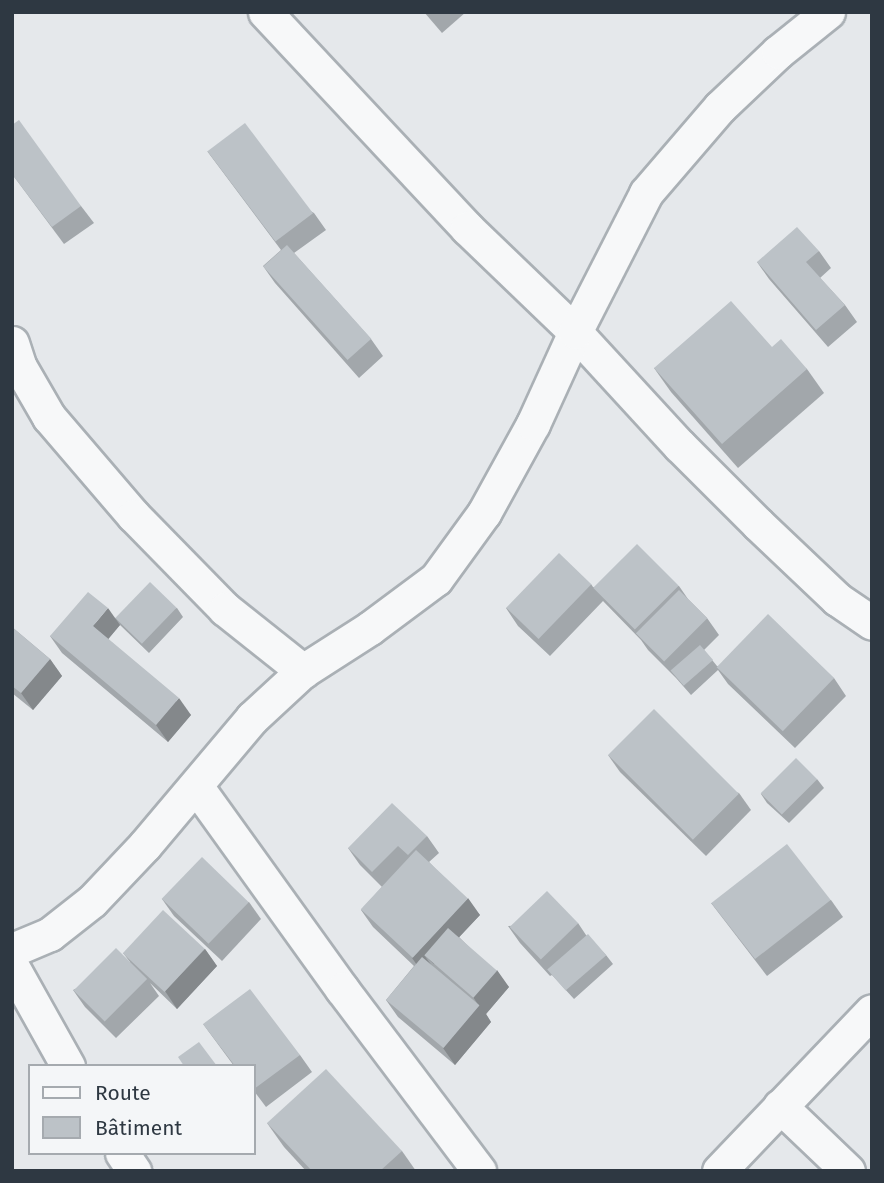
<!DOCTYPE html>
<meta charset="utf-8">
<style>
body{margin:0}
#map{position:relative;width:884px;height:1183px;overflow:hidden;background:#e5e8eb;font-family:"Fira Sans",sans-serif}
div>[style]{position:absolute}
.roads{filter:drop-shadow(2px 0 #aab0b5) drop-shadow(-2px 0 #aab0b5) drop-shadow(0 2px #aab0b5) drop-shadow(0 -2px #aab0b5)}
.street>*{height:33px;margin:-16.5px;padding:0 16.5px;transform-origin:16.5px;border-radius:16.5px;background:#f7f8f9}
.wall>*{inset:0;background:#a2a7ab}
.shaded-wall>*{inset:0;background:#84888b}
.building>*{inset:0;background:#bcc2c7;transform-origin:0 0}
span{translate:-50% -50%;white-space:nowrap;text-align:center;line-height:1.15;-webkit-text-stroke:7px #f4f6f8;paint-order:stroke}
.frame{position:absolute;inset:0;border:14px solid #2e3842;pointer-events:none}
.legend{position:absolute;left:28px;top:1064px;width:228px;height:91px;box-sizing:border-box;background:#f4f6f8;border:2px solid #a5aaaf;margin:0;padding:9px 12px;list-style:none;font-size:21px;color:#2e3842}
.legend li{display:flex;align-items:center;gap:14px;height:35px}
.legend b{width:35px;border:2px solid #a5aaaf}
</style>
<div id="map">
<div class="roads">
<div class="street">
<i style="left:265px;top:12px;width:296px;rotate:46.9deg"></i>
<i style="left:467px;top:228px;width:150px;rotate:43.9deg"></i>
<i style="left:575px;top:332px;width:154px;rotate:47.4deg"></i>
<i style="left:679px;top:445px;width:112px;rotate:45deg"></i>
<i style="left:758px;top:524px;width:109px;rotate:43.5deg"></i>
<i style="left:837px;top:599px;width:42px;rotate:34.4deg"></i>
<i style="left:12px;top:343px;width:25px;rotate:72deg"></i>
<i style="left:20px;top:367px;width:58px;rotate:59.9deg"></i>
<i style="left:49px;top:417px;width:130px;rotate:49.4deg"></i>
<i style="left:134px;top:516px;width:130px;rotate:45.6deg"></i>
<i style="left:225px;top:609px;width:100px;rotate:38.5deg"></i>
<i style="left:196px;top:786px;width:250px;rotate:54.3deg"></i>
<i style="left:342px;top:989px;width:228px;rotate:53deg"></i>
<i style="left:12px;top:950px;width:41px;rotate:-22.8deg"></i>
<i style="left:50px;top:934px;width:53px;rotate:-38.2deg"></i>
<i style="left:92px;top:901px;width:77px;rotate:-46.6deg"></i>
<i style="left:145px;top:845px;width:166px;rotate:-49.9deg"></i>
<i style="left:252px;top:718px;width:69px;rotate:-42.7deg"></i>
<i style="left:303px;top:671px;width:80px;rotate:-32.7deg"></i>
<i style="left:370px;top:628px;width:82px;rotate:-36.6deg"></i>
<i style="left:436px;top:579px;width:82px;rotate:-54deg"></i>
<i style="left:484px;top:513px;width:102px;rotate:-61.2deg"></i>
<i style="left:533px;top:424px;width:101px;rotate:-65.5deg"></i>
<i style="left:575px;top:332px;width:156px;rotate:-62.9deg"></i>
<i style="left:646px;top:193px;width:113px;rotate:-49.3deg"></i>
<i style="left:720px;top:107px;width:80px;rotate:-43.5deg"></i>
<i style="left:778px;top:52px;width:64px;rotate:-38.7deg"></i>
<i style="left:12px;top:966px;width:115px;rotate:60.8deg"></i>
<i style="left:780px;top:1106px;width:94px;rotate:43.7deg"></i>
<i style="left:122px;top:1153px;width:22px;rotate:56deg"></i>
<i style="left:719px;top:1171px;width:221px;rotate:-46.3deg"></i>
</div>
</div>
<div class="wall">
<i style="clip-path:polygon(424px 12px,466px 12px,442px 33px)"></i>
<i style="clip-path:polygon(207px 151px,314px 213px,326px 230px,294px 253px,371px 339px,383px 356px,359px 378px,275px 283px,263px 266px,281px 250px)"></i>
<i style="clip-path:polygon(12px 174px,81px 206px,94px 223px,64px 244px)"></i>
<i style="clip-path:polygon(819px 251px,831px 268px,820px 278px,845px 305px,857px 322px,828px 347px,769px 279px,757px 262px)"></i>
<i style="clip-path:polygon(772px 347px,807px 369px,824px 393px,738px 468px,671px 392px,654px 368px)"></i>
<i style="clip-path:polygon(591px 584px,593px 587px,679px 586px,688px 599px,707px 618px,719px 635px,704px 650px,717px 666px,834px 678px,846px 696px,795px 748px,728px 684px,718px 670px,691px 695px,676px 678px,648px 650px,641px 640px,603px 601px,550px 656px,518px 626px,506px 608px)"></i>
<i style="clip-path:polygon(177px 608px,183px 617px,149px 653px,120px 625px,108px 639px,191px 715px,168px 742px,62px 653px,50px 636px,115px 618px)"></i>
<i style="clip-path:polygon(12px 627px,50px 659px,62px 676px,33px 710px,12px 693px)"></i>
<i style="clip-path:polygon(608px 755px,739px 793px,751px 810px,706px 856px,620px 772px)"></i>
<i style="clip-path:polygon(817px 779px,824px 788px,789px 823px,767px 803px,761px 794px)"></i>
<i style="clip-path:polygon(427px 836px,439px 853px,429px 862px,480px 915px,459px 937px,509px 987px,486px 1014px,491px 1022px,455px 1065px,398px 1017px,386px 1000px,414px 966px,373px 927px,361px 910px,382px 887px,360px 865px,348px 848px)"></i>
<i style="clip-path:polygon(162px 899px,249px 902px,261px 919px,222px 961px,174px 916px)"></i>
<i style="clip-path:polygon(831px 900px,843px 917px,767px 976px,711px 903px)"></i>
<i style="clip-path:polygon(578px 923px,586px 935px,606px 955px,613px 964px,574px 999px,552px 975px,550px 976px,520px 943px,508px 926px)"></i>
<i style="clip-path:polygon(205px 949px,217px 966px,177px 1009px,150px 983px,159px 996px,116px 1038px,85px 1007px,73px 990px,130px 962px,123px 953px)"></i>
<i style="clip-path:polygon(203px 1024px,300px 1055px,312px 1072px,266px 1107px,254px 1091px,254px 1066px,234px 1066px)"></i>
<i style="clip-path:polygon(267px 1123px,402px 1151px,416px 1171px,306px 1171px,284px 1147px)"></i>
</div>
<div class="shaded-wall">
<i style="clip-path:polygon(108px 608px,120px 625px,105px 643px,93px 626px)"></i>
<i style="clip-path:polygon(50px 659px,62px 676px,33px 710px,21px 693px)"></i>
<i style="clip-path:polygon(179px 698px,191px 715px,168px 742px,156px 725px)"></i>
<i style="clip-path:polygon(468px 898px,480px 915px,434px 964px,424px 955px,432px 966px,424px 975px,412px 958px)"></i>
<i style="clip-path:polygon(205px 949px,217px 966px,177px 1009px,165px 991px)"></i>
<i style="clip-path:polygon(497px 970px,509px 987px,486px 1014px,491px 1022px,455px 1065px,443px 1048px,479px 1006px,473px 997px)"></i>
</div>
<div class="building">
<i style="clip-path:polygon(19px 120px,81px 206px,52px 227px,12px 174px,12px 125px)"></i>
<i style="left:245px;top:123px;width:113px;height:47px;rotate:53deg"></i>
<i style="clip-path:polygon(797px 227px,819px 251px,806px 262px,845px 305px,816px 330px,757px 262px)"></i>
<i style="left:287px;top:245px;width:126px;height:32px;rotate:48deg"></i>
<i style="clip-path:polygon(731px 301px,772px 347px,781px 339px,807px 369px,722px 444px,654px 368px)"></i>
<i style="left:637px;top:544px;width:59px;height:62px;rotate:45deg"></i>
<i style="left:559px;top:553px;width:45px;height:76px;rotate:44deg"></i>
<i style="left:150px;top:582px;width:37px;height:50px;rotate:44deg"></i>
<i style="left:679px;top:590px;width:40px;height:61px;rotate:45deg"></i>
<i style="clip-path:polygon(88px 592px,108px 608px,93px 626px,179px 698px,156px 725px,50px 636px)"></i>
<i style="left:768px;top:614px;width:92px;height:74px;rotate:44deg"></i>
<i style="clip-path:polygon(12px 627px,50px 659px,21px 693px,12px 686px)"></i>
<i style="left:700px;top:645px;width:20px;height:39px;rotate:49deg"></i>
<i style="left:654px;top:709px;width:120px;height:65px;rotate:45deg"></i>
<i style="left:796px;top:758px;width:30px;height:50px;rotate:45deg"></i>
<i style="clip-path:polygon(392px 803px,427px 836px,408px 855px,398px 846px,372px 872px,348px 848px)"></i>
<i style="left:787px;top:844px;width:71px;height:96px;rotate:52deg"></i>
<i style="left:416px;top:850px;width:71px;height:81px;rotate:43deg"></i>
<i style="left:202px;top:857px;width:65px;height:58px;rotate:44deg"></i>
<i style="left:547px;top:891px;width:45px;height:52px;rotate:46deg"></i>
<i style="left:163px;top:910px;width:57px;height:59px;rotate:43deg"></i>
<i style="left:448px;top:928px;width:65px;height:36px;rotate:41deg"></i>
<i style="left:588px;top:934px;width:28px;height:54px;rotate:49deg"></i>
<i style="left:116px;top:948px;width:44px;height:60px;rotate:45deg"></i>
<i style="left:422px;top:957px;width:75px;height:56px;rotate:40deg"></i>
<i style="clip-path:polygon(250px 989px,300px 1055px,254px 1089px,254px 1066px,235px 1066px,203px 1024px)"></i>
<i style="clip-path:polygon(199px 1042px,217px 1066px,184px 1066px,178px 1057px)"></i>
<i style="clip-path:polygon(326px 1069px,402px 1151px,380px 1171px,312px 1171px,267px 1123px)"></i>
</div>
<div class="frame"></div>
<ul class="legend">
<li><b style="height:9px;background:#f7f8f9"></b>Route</li>
<li><b style="height:19px;background:#bcc2c7"></b>Bâtiment</li>
</ul>
</div>
